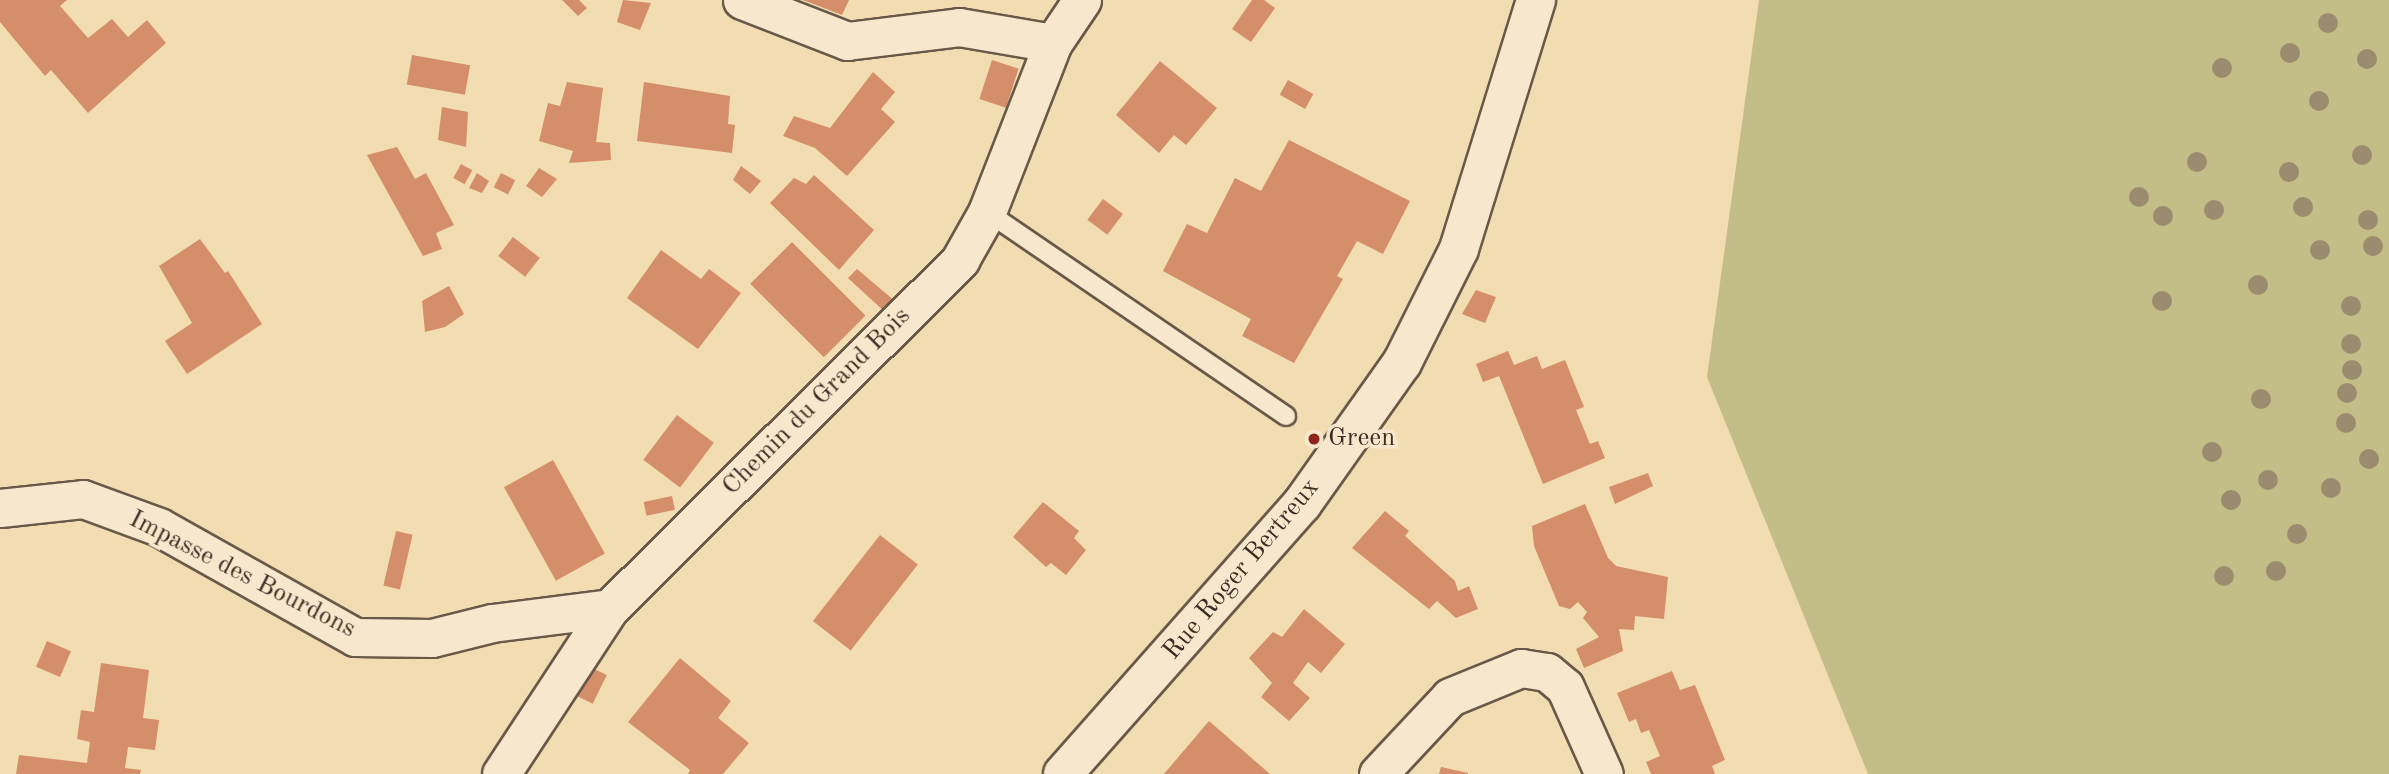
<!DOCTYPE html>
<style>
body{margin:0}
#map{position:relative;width:2389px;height:774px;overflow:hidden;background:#f2dcb2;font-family:"Old Standard TT",serif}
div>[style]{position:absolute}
.green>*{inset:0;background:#c3be87}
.building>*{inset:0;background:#d58e6a;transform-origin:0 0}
.roads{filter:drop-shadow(2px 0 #685948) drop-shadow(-2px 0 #685948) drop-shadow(0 2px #685948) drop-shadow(0 -2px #685948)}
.lane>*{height:18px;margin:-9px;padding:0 9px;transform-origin:9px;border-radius:9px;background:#f7e8cd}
.street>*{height:37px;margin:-18.5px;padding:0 18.5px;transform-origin:18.5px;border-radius:18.5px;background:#f7e8cd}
.secondary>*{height:38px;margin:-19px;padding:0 19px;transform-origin:19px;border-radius:19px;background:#f7e8cd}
.trees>*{width:20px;height:20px;margin:-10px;border-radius:50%;background:#9c8c6f}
.dots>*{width:19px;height:19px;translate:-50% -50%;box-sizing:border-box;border:4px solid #f7e8cd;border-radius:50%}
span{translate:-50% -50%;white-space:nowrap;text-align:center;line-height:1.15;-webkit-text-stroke:7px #f7e8cd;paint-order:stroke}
.street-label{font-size:26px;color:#3a2d24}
.poi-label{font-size:26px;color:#3a2d24}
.left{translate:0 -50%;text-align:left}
</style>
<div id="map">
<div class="green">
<i style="clip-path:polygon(1759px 0,2389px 0,2389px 774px,1868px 774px,1707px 377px)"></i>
</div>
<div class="building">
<i style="clip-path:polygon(0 0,67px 0,60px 6px,88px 38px,112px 19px,128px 37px,147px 20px,166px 43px,88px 113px,51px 70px,45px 76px,0 22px)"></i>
<i style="clip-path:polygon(562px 0,579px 0,587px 8px,578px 16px)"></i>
<i style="clip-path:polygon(623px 0,651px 3px,640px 30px,617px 22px)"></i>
<i style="clip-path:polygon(803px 0,849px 0,842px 15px)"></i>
<i style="clip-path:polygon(1252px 0,1264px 0,1275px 8px,1251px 42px,1232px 29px)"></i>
<i style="left:412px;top:55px;width:59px;height:30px;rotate:10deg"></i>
<i style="left:992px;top:60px;width:28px;height:41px;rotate:18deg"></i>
<i style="clip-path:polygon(1160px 61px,1217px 108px,1186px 145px,1174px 135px,1159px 153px,1116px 115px)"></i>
<i style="clip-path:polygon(873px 72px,895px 92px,881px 109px,895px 122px,847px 176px,815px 148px,783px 136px,794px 116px,830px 128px)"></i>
<i style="left:1288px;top:80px;width:29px;height:17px;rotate:29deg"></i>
<i style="clip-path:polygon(567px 82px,603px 88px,596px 142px,610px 143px,611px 160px,569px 163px,573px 151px,539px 141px,548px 103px,560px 106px)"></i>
<i style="clip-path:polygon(644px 82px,730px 96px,728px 124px,735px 125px,732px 153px,637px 141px)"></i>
<i style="clip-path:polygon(442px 107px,468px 112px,466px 147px,438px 140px)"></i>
<i style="clip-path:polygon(1289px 140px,1410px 201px,1383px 254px,1357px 241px,1337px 276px,1343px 279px,1294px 363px,1242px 336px,1251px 319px,1163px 271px,1187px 224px,1207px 233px,1235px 178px,1261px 191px)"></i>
<i style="clip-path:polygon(397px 147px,415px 179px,426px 173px,454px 225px,436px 233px,442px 249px,423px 256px,367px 155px)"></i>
<i style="left:461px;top:164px;width:13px;height:16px;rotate:29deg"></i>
<i style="clip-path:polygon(741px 166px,761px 181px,750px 194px,733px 180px)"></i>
<i style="clip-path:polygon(539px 168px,557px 179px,542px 197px,526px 186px)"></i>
<i style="clip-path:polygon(477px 173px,489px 181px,482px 193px,469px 188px)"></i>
<i style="left:501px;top:173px;width:16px;height:16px;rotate:27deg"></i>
<i style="clip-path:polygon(814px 175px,874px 230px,839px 270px,770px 203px,794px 178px,806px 184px)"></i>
<i style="left:1103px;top:199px;width:25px;height:26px;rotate:37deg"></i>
<i style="left:513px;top:237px;width:34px;height:24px;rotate:38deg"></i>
<i style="clip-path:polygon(200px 239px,225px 273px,228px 271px,262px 324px,187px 374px,165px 341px,192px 323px,159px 266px)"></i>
<i style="left:792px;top:242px;width:104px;height:59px;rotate:45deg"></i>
<i style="clip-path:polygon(661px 250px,701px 279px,709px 269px,741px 293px,698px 349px,627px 298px)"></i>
<i style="clip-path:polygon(857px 269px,896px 302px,886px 313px,848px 278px)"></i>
<i style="clip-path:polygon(449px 286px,464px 314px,445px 327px,425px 332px,422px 301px)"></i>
<i style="clip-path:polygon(1476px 290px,1496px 297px,1485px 323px,1462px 314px)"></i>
<i style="clip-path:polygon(1508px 351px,1514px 365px,1537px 356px,1542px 369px,1565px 360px,1584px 407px,1576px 410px,1590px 444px,1598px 441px,1605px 458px,1543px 484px,1499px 376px,1483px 382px,1476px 364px)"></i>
<i style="left:677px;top:415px;width:46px;height:56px;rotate:37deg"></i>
<i style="left:553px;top:460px;width:107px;height:56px;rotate:61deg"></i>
<i style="clip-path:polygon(1648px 473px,1653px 486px,1615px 504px,1609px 487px)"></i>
<i style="left:672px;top:496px;width:14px;height:29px;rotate:78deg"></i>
<i style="clip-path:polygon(1043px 502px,1079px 531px,1074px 538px,1086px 550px,1066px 575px,1051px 563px,1046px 567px,1013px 537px)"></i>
<i style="clip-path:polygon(1585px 504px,1608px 558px,1616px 566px,1668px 577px,1664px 619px,1635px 616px,1634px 630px,1619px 629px,1623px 651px,1584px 668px,1576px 649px,1599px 637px,1583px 618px,1587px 612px,1578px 602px,1570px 609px,1559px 606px,1534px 546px,1532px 526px)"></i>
<i style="clip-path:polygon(1385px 511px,1409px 531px,1405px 536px,1455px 581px,1458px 591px,1469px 586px,1478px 609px,1456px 618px,1437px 601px,1429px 609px,1352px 548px)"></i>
<i style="left:396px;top:531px;width:17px;height:56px;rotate:13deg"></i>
<i style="left:880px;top:535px;width:48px;height:109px;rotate:38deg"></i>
<i style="clip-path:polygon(1304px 609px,1345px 644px,1321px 673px,1308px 662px,1293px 683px,1310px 698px,1289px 721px,1261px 697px,1272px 683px,1249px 658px,1273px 632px,1282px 637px)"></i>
<i style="left:47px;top:641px;width:26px;height:28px;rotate:23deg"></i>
<i style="clip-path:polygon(680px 658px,731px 701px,718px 718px,749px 743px,723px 774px,688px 774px,690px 770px,628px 722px)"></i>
<i style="left:578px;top:661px;width:32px;height:32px;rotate:26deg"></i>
<i style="clip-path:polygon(101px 663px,149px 670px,143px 718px,159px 720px,155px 750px,128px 747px,125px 768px,141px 770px,140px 774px,16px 774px,19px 755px,87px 763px,90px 742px,77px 739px,81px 710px,94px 712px)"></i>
<i style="clip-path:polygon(1672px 671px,1680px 690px,1695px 685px,1725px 760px,1712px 766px,1715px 774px,1651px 774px,1646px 762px,1660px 756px,1649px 730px,1641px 733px,1636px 719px,1629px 722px,1617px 693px)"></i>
<i style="clip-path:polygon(1209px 721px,1270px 774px,1164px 774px)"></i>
<i style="clip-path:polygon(1441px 767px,1468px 773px,1468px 774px,1439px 774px)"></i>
</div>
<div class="roads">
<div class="lane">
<i style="left:987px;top:212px;width:362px;rotate:34.3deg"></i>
</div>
<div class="street">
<i style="left:742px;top:0;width:113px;rotate:21.3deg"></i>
<i style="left:847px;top:41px;width:113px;rotate:-7.1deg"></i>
<i style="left:959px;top:27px;width:95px;rotate:9.7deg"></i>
<i style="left:0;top:508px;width:83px;rotate:-6.2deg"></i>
<i style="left:83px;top:499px;width:81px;rotate:20.2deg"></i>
<i style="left:159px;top:527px;width:225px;rotate:29.3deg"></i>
<i style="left:355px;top:637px;width:77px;rotate:0.7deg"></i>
<i style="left:432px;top:638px;width:62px;rotate:-14deg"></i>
<i style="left:492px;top:623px;width:119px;rotate:-7.2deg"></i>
<i style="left:501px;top:774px;width:199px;rotate:-56.7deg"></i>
<i style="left:610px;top:608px;width:494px;rotate:-44.8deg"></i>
<i style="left:960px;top:260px;width:55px;rotate:-60.6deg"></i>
<i style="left:987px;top:212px;width:181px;rotate:-68.7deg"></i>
<i style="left:1053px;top:43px;width:52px;rotate:-56deg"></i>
<i style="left:1378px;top:774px;width:105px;rotate:-46.9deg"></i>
<i style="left:1450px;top:697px;width:77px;rotate:-22.2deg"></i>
<i style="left:1521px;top:668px;width:26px;rotate:9deg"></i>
<i style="left:1547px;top:672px;width:23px;rotate:40deg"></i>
<i style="left:1565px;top:687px;width:95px;rotate:65.9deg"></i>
</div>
<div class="secondary">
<i style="left:1063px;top:774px;width:361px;rotate:-48.5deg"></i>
<i style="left:1302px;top:504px;width:173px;rotate:-54.7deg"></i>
<i style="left:1402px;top:363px;width:127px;rotate:-63.4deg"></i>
<i style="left:1459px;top:249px;width:261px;rotate:-72.8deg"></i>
</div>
</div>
<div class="trees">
<i style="left:2328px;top:23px"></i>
<i style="left:2290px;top:53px"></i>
<i style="left:2367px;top:59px"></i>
<i style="left:2222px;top:68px"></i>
<i style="left:2319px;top:101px"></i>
<i style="left:2362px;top:155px"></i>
<i style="left:2197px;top:162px"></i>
<i style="left:2289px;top:172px"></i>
<i style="left:2139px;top:197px"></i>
<i style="left:2303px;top:207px"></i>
<i style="left:2214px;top:210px"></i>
<i style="left:2163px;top:216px"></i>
<i style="left:2368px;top:220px"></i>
<i style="left:2373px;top:246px"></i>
<i style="left:2320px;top:250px"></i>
<i style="left:2258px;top:285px"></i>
<i style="left:2162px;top:301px"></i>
<i style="left:2351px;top:306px"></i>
<i style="left:2351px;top:344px"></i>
<i style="left:2352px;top:370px"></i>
<i style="left:2347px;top:393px"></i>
<i style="left:2261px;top:399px"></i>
<i style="left:2346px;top:423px"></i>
<i style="left:2212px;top:452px"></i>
<i style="left:2369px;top:459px"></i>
<i style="left:2268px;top:480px"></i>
<i style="left:2331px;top:488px"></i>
<i style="left:2231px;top:500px"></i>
<i style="left:2297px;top:534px"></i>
<i style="left:2276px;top:571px"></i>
<i style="left:2224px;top:576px"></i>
</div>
<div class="dots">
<i style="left:1314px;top:439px;background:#8f2418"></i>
</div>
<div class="street-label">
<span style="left:817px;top:402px;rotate:-45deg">Chemin du Grand Bois</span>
<span style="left:1242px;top:570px;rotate:-50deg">Rue Roger Bertreux</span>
<span style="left:242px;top:575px;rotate:27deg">Impasse des Bourdons</span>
</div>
<div class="poi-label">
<span class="left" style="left:1328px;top:439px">Green</span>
</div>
</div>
